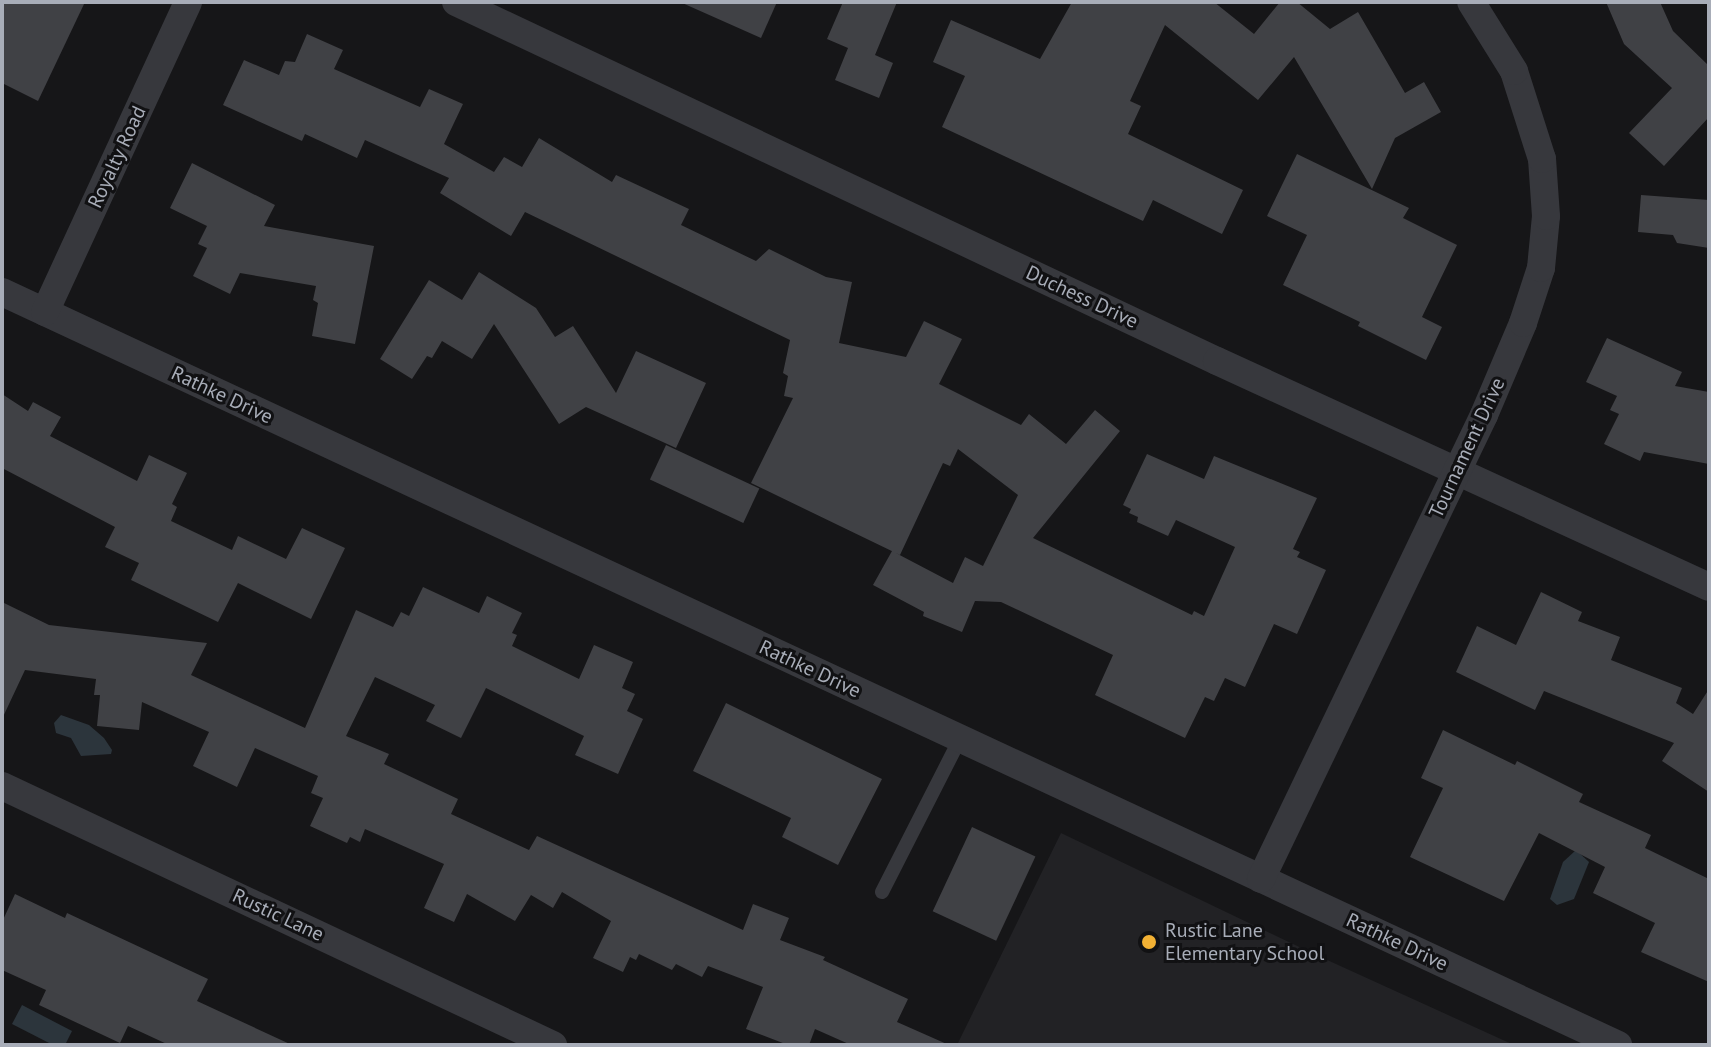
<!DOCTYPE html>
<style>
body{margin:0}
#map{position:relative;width:1711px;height:1047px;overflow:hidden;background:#161618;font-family:"PT Sans",sans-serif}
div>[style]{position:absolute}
.built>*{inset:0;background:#222225}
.water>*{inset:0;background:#2c353c}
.building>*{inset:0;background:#404145;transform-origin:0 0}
.service>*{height:14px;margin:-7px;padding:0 7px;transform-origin:7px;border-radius:7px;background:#37383d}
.minor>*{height:28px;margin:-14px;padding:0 14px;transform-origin:14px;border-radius:14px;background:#37383d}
.dots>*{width:22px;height:22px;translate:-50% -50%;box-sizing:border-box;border:4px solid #111113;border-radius:50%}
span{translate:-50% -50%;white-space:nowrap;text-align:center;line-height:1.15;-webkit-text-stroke:6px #111113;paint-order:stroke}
.street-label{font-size:20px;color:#a8adb8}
.poi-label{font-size:20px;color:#a8adb8}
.left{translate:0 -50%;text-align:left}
.frame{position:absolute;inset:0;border:4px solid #a8adb8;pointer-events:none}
</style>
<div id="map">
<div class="built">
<i style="clip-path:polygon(1061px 833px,1314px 954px,1514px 1045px,957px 1045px)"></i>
</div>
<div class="water">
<i style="clip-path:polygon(61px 715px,89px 725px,104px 738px,112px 750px,111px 754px,81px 756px,71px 738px,56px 733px,54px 723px)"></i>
<i style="clip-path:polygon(1576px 850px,1589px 862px,1574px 899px,1557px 905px,1550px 899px,1563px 862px)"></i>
<i style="clip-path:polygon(22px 1005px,72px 1031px,65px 1045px,53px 1045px,12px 1024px)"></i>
</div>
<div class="building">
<i style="clip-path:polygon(2px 2px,85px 2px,38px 101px,2px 83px)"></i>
<i style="clip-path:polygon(680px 2px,777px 2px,761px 38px)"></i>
<i style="clip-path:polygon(843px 2px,897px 2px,875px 55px,893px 63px,879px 98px,835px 80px,848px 48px,827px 39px)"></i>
<i style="clip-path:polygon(1072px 2px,1214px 2px,1254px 34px,1280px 2px,1297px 2px,1330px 29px,1358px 12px,1405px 93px,1424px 82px,1441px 112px,1395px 138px,1372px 189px,1294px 57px,1258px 100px,1165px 25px,1130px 101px,1141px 106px,1128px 134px,1243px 190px,1222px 234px,1153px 200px,1143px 221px,942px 127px,965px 76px,933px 62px,951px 20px,1040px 59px)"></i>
<i style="clip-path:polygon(1606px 2px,1660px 2px,1673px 31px,1709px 66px,1709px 117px,1664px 166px,1629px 133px,1672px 88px,1624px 44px)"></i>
<i style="clip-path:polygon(307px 34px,343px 50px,334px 69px,420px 107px,429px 89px,463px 104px,444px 144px,494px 172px,504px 157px,522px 167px,539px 138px,612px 182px,616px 175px,689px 209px,681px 225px,756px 261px,769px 249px,826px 277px,852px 282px,839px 343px,906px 357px,924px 321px,962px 339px,939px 384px,1021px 425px,1029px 414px,1066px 444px,1095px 410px,1120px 431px,1033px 538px,1192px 615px,1194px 611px,1204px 616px,1235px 547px,1176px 520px,1168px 536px,1137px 522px,1138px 517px,1129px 513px,1131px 509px,1123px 505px,1147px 454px,1204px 479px,1214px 456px,1317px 498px,1293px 549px,1300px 552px,1297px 557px,1326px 570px,1297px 634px,1274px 624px,1245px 687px,1225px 678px,1214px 701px,1205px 697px,1185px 738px,1095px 695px,1113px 655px,1001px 602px,975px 601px,962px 632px,923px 616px,924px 612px,873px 585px,892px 551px,953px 583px,965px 557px,983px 566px,1018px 495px,958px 449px,950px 466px,943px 463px,900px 555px,751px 483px,793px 398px,784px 396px,788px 376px,783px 373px,790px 340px,525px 212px,511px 236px,440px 193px,449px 178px,365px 140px,357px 158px,305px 134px,302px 141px,223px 105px,244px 60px,279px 75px,285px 61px,295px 62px)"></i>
<i style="clip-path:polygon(1297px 154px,1409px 208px,1403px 218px,1457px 245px,1422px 317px,1442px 327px,1426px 360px,1358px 326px,1360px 322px,1283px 285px,1307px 235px,1267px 216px)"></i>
<i style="clip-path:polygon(192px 163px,275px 205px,264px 226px,374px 246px,355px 344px,312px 336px,318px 303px,313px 300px,316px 286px,240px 273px,230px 294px,193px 276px,207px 248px,198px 244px,207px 226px,170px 208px)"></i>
<i style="clip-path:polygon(1641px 195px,1709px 200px,1709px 248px,1677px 243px,1673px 235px,1638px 232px)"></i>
<i style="clip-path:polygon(479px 272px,536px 308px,555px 337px,573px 326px,616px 393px,636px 351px,706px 383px,676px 448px,586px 407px,559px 424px,494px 324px,472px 359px,442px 341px,432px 358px,427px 356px,412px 379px,380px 359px,429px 280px,462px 300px)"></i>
<i style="clip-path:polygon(1607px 338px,1682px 372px,1675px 386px,1709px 392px,1709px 464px,1644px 452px,1640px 461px,1604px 444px,1619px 414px,1610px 410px,1617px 396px,1586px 382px)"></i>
<i style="clip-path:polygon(2px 394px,28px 411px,33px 402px,61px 417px,50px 436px,137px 481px,149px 455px,187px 473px,172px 504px,177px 507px,171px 521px,232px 550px,238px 536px,286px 559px,302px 528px,345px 548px,311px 619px,238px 583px,218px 622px,131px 580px,139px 563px,105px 547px,115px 527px,2px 468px)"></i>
<i style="left:666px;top:445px;width:103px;height:38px;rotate:25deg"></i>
<i style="clip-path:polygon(423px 587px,479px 613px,487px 596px,522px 613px,512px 633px,517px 635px,512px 646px,579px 679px,594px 645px,633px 662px,622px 688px,635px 694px,627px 711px,643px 719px,618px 774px,575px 755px,584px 736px,486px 688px,461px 738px,426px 721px,435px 705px,375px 677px,346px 736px,389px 754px,384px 764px,458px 799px,451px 814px,529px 850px,537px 836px,743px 930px,753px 904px,789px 918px,780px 940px,825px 957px,823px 960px,908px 999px,897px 1022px,949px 1045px,851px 1045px,815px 1029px,809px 1045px,788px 1045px,746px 1029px,763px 987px,708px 966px,702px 977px,676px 964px,672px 970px,639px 954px,636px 960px,630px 957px,623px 972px,593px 958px,611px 921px,562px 892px,553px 908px,531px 895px,515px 921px,467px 894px,454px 922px,424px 908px,444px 864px,365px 829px,360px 842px,350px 837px,347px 843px,310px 826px,323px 798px,311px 793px,318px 776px,255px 748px,237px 787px,193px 766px,209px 732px,142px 702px,139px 730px,97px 726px,100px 695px,94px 695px,96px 679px,25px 670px,2px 719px,2px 602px,49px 625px,207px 643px,191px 675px,305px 728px,356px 610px,393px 627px,401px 612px,409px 616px)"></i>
<i style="clip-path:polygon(1541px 592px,1582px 612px,1578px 621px,1620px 637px,1611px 660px,1682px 688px,1676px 703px,1693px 714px,1709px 689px,1709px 792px,1662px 761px,1674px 743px,1544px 691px,1535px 710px,1456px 672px,1477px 626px,1516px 645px)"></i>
<i style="clip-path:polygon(726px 703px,882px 779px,838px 865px,782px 837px,791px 818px,693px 771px)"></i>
<i style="clip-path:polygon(1443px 730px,1515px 765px,1517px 761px,1583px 794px,1579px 802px,1651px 835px,1645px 848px,1709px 879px,1709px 982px,1641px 952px,1655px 923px,1593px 893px,1605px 867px,1539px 833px,1504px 901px,1410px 857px,1443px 788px,1421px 778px)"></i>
<i style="left:972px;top:827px;width:70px;height:93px;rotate:25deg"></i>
<i style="clip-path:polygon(15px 894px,65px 918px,67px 913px,208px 979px,197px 1001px,292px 1045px,169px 1045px,128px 1026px,120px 1043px,39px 1005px,46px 990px,2px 970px,2px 922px)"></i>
</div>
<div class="service">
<i style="left:882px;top:892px;width:172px;rotate:-63deg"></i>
</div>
<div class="minor">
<i style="left:456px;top:2px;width:841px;rotate:25.26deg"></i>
<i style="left:1217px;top:361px;width:541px;rotate:24.67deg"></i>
<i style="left:2px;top:292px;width:1783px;rotate:24.98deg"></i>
<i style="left:45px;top:312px;width:341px;rotate:-65.2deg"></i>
<i style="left:2px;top:786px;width:609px;rotate:25.18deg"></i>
<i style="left:1261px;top:879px;width:515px;rotate:-64.33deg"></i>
<i style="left:1484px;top:415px;width:100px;rotate:-67deg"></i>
<i style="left:1523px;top:323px;width:58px;rotate:-71.9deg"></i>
<i style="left:1541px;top:268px;width:52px;rotate:-84.5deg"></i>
<i style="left:1546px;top:216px;width:57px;rotate:-94deg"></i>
<i style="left:1542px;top:159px;width:92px;rotate:-107.7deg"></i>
<i style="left:1514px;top:71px;width:81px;rotate:-121.9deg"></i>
</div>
<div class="dots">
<i style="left:1149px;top:942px;background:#f2b134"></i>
</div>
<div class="street-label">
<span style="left:117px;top:157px;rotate:-65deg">Royalty Road</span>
<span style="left:1082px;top:297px;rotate:25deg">Duchess Drive</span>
<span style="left:222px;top:395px;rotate:25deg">Rathke Drive</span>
<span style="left:1467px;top:448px;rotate:-65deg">Tournament Drive</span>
<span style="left:810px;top:669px;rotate:25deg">Rathke Drive</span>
<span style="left:278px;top:915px;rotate:25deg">Rustic Lane</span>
<span style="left:1397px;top:942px;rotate:25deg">Rathke Drive</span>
</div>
<div class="poi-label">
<span class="left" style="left:1165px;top:942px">Rustic Lane<br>Elementary School</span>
</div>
<div class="frame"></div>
</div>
